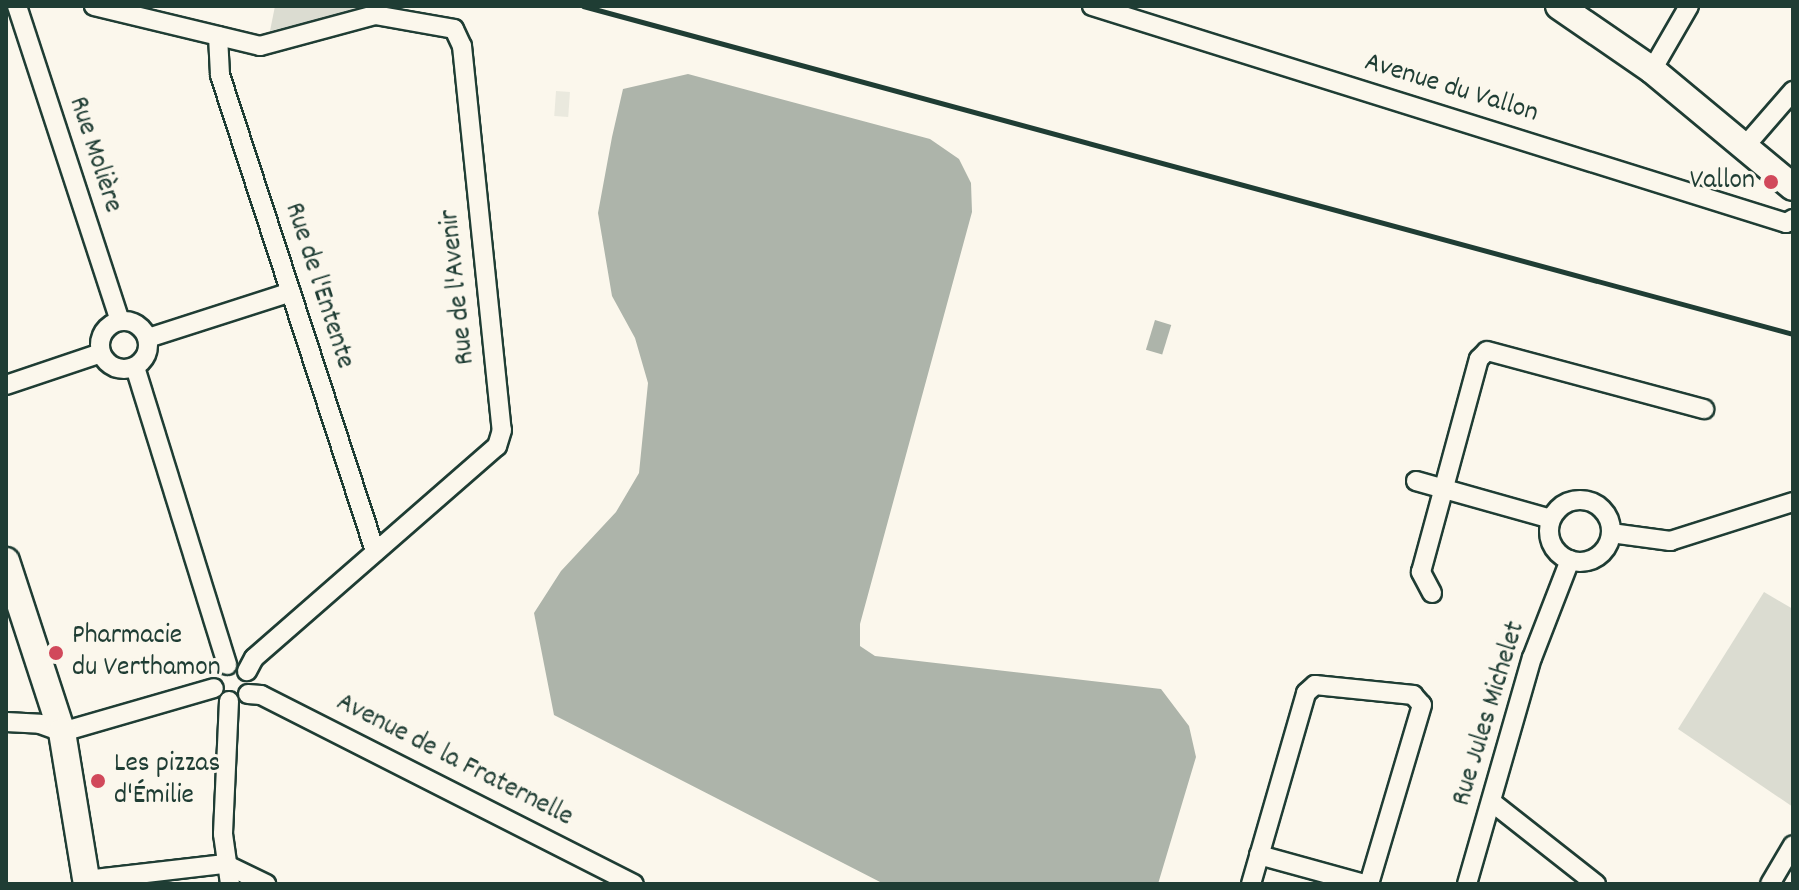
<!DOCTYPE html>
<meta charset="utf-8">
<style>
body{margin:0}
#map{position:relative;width:1799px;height:890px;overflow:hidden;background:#fbf7ec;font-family:Dekko,sans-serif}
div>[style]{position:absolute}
.built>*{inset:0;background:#eae9de;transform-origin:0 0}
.green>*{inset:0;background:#dbdcd1}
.water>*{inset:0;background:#adb4aa;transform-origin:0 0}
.roads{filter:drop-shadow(2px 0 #1f3d34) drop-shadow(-2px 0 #1f3d34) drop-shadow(0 2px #1f3d34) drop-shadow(0 -2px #1f3d34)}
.street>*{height:18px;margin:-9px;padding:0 9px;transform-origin:9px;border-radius:9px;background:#fbf7ec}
.street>.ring{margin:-9px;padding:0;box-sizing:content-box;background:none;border:18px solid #fbf7ec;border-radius:50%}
.secondary>*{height:26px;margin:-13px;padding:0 13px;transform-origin:13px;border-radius:13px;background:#fbf7ec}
.rail>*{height:5px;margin:-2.5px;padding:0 2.5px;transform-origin:2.5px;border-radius:2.5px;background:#1f3d34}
.dots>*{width:22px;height:22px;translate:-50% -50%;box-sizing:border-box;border:4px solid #fbf7ec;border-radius:50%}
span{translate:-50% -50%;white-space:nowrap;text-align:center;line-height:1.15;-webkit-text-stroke:6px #fbf7ec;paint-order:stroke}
.street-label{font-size:28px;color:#1f3d34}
.poi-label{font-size:28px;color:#1f3d34}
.right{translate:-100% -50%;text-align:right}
.left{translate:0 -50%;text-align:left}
.frame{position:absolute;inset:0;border:8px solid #1f3d34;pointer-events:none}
</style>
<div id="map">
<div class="built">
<i style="left:556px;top:91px;width:14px;height:25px;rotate:4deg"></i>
</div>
<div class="green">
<i style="clip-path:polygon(275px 6px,365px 6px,366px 7px,270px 31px)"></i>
<i style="clip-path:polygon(1764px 592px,1793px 609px,1793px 807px,1678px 729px)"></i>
</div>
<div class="water">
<i style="clip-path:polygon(688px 74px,930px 139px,959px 159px,971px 183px,972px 212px,860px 624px,860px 646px,875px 656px,1161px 689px,1189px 726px,1196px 757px,1158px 884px,884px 884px,554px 715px,534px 613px,561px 571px,616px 512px,639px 473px,648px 383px,635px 338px,612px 296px,598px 213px,612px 137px,623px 89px)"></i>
<i style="left:1155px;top:320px;width:17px;height:31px;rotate:17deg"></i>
</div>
<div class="roads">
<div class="street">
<i style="left:17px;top:6px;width:331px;rotate:71.9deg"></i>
<i style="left:94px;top:6px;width:171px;rotate:13.5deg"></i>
<i style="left:260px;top:46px;width:119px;rotate:-15.1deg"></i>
<i style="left:375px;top:15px;width:80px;rotate:10deg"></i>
<i style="left:454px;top:29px;width:19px;rotate:65deg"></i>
<i style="left:462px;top:46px;width:386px;rotate:84.1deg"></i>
<i style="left:502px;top:430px;width:17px;rotate:107deg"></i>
<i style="left:497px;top:446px;width:322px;rotate:138.9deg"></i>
<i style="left:254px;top:658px;width:15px;rotate:118deg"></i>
<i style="left:1092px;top:6px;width:727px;rotate:17.36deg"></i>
<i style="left:1786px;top:223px;width:8px;rotate:-30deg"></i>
<i style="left:218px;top:36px;width:39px;rotate:87deg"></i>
<i style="left:220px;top:75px;width:501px;rotate:71.96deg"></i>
<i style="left:1652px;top:70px;width:74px;rotate:-60deg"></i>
<i style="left:1746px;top:145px;width:72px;rotate:-49deg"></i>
<i class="ring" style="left:100px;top:321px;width:30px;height:30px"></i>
<i style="left:148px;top:338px;width:150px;rotate:-17.8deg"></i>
<i style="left:135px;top:367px;width:312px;rotate:72.8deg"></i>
<i style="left:6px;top:385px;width:100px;rotate:-18.6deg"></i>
<i style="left:1416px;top:481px;width:140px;rotate:15.7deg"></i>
<i class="ring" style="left:1549px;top:500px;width:44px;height:44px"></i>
<i style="left:1611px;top:533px;width:60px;rotate:7.7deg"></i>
<i style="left:1670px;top:541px;width:129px;rotate:-17.6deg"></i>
<i style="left:1432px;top:593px;width:24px;rotate:-118deg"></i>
<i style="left:1421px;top:572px;width:221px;rotate:-74.8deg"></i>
<i style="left:1479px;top:359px;width:11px;rotate:-45deg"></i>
<i style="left:1487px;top:351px;width:225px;rotate:15deg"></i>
<i style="left:248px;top:694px;width:13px;rotate:4deg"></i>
<i style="left:261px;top:695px;width:418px;rotate:26.9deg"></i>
<i style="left:229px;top:701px;width:133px;rotate:92.6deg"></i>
<i style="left:223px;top:834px;width:50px;rotate:82deg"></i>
<i style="left:6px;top:722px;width:34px;rotate:3deg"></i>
<i style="left:40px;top:724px;width:23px;rotate:20deg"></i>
<i style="left:62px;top:732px;width:158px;rotate:-16.1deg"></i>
<i style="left:1493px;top:803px;width:131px;rotate:38.2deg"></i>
<i style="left:1259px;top:855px;width:109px;rotate:15.4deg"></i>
<i style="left:86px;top:880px;width:140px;rotate:-6.6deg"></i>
<i style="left:225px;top:864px;width:46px;rotate:26deg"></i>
<i style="left:1251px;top:884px;width:199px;rotate:-73.9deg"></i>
<i style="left:1306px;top:693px;width:12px;rotate:-42deg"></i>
<i style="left:1315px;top:685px;width:99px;rotate:5.8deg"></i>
<i style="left:1413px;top:695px;width:13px;rotate:48deg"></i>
<i style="left:1422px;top:705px;width:187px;rotate:106.5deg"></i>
<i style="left:1467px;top:884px;width:235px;rotate:-74deg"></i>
<i style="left:1532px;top:658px;width:105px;rotate:-68.8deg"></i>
<i style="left:1770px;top:884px;width:45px;rotate:-59.5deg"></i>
</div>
<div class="secondary">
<i style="left:1559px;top:6px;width:113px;rotate:34.5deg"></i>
<i style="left:1652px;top:70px;width:183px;rotate:39.7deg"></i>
<i style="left:6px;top:561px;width:180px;rotate:71.9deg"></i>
<i style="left:62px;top:732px;width:154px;rotate:80.7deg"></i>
</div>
</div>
<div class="rail">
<i style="left:583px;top:6px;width:1254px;rotate:15.17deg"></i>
</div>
<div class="dots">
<i style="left:1771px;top:182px;background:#d1495b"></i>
<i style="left:56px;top:653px;background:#d1495b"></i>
<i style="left:98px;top:781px;background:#d1495b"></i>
</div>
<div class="street-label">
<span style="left:1451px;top:89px;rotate:17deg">Avenue du Vallon</span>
<span style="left:94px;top:155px;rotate:72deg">Rue Molière</span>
<span style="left:318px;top:286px;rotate:72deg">Rue de l'Entente</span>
<span style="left:459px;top:287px;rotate:-96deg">Rue de l'Avenir</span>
<span style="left:1490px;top:714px;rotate:-73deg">Rue Jules Michelet</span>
<span style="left:454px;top:761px;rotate:27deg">Avenue de la Fraternelle</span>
</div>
<div class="poi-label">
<span class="right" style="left:1755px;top:182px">Vallon</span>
<span class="left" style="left:72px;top:653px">Pharmacie<br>du Verthamon</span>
<span class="left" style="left:114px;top:781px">Les pizzas<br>d'Émilie</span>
</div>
<div class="frame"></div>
</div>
